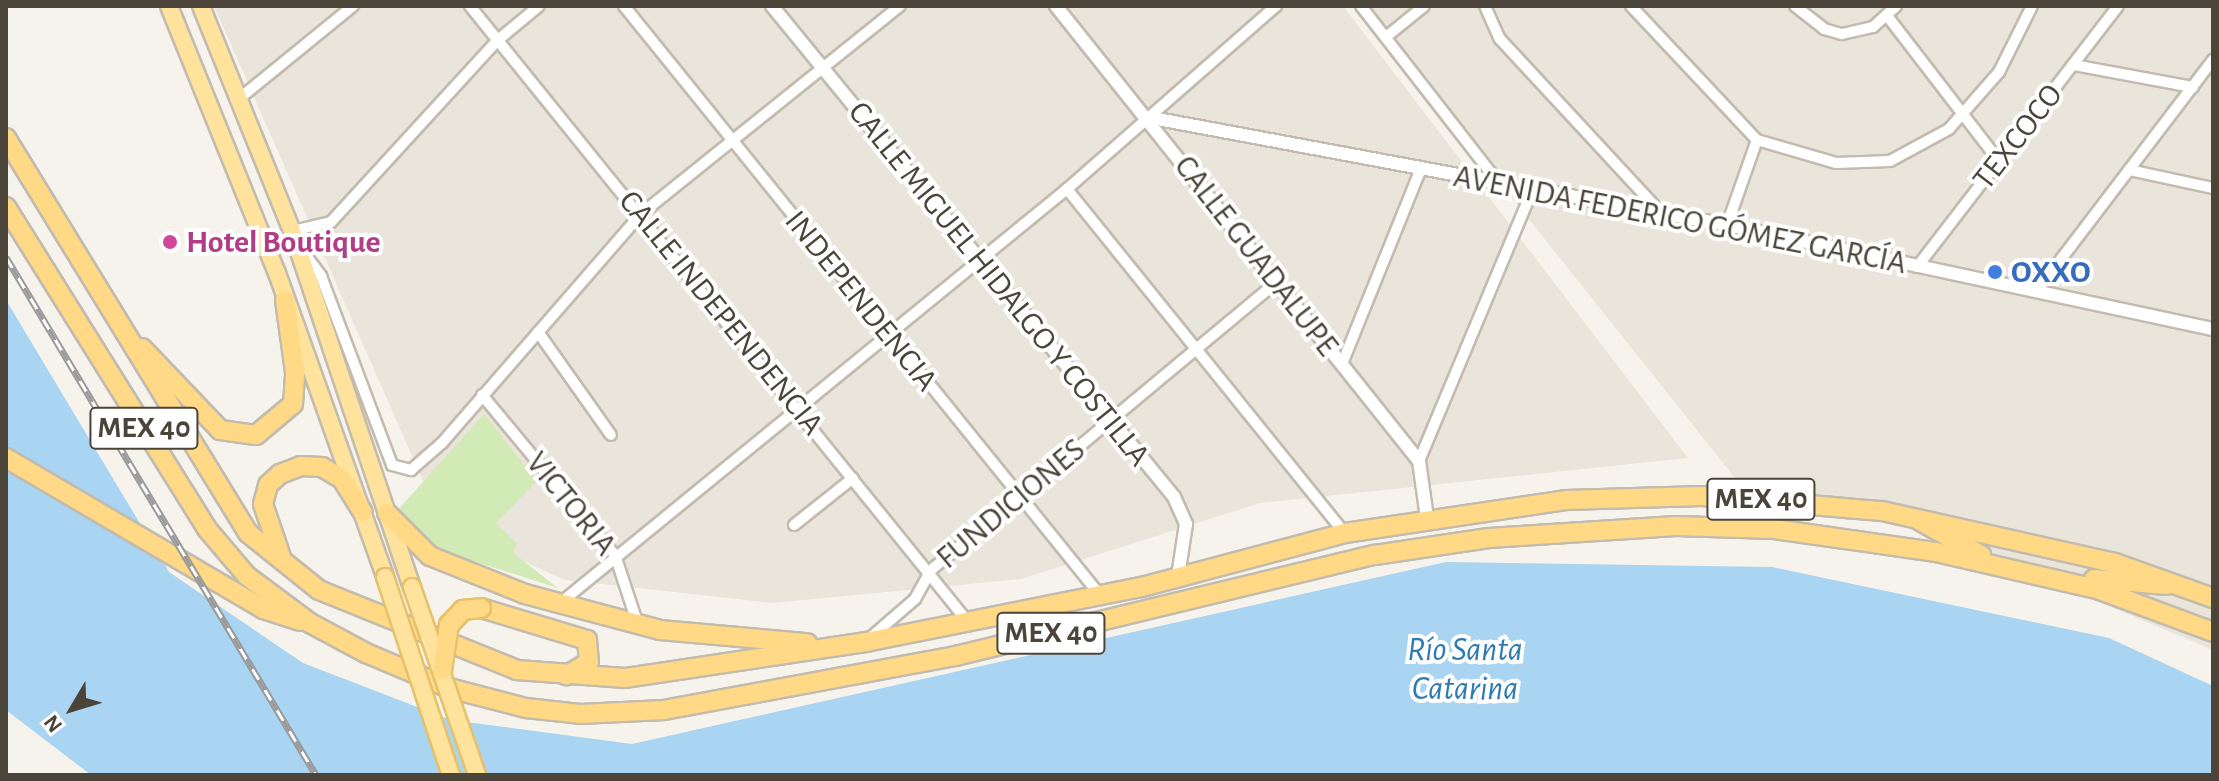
<!DOCTYPE html>
<meta charset="utf-8">
<style>
body{margin:0}
#map{position:relative;width:2219px;height:781px;overflow:hidden;background:#f6f3ec;font-family:"Alegreya Sans",sans-serif}
div>[style]{position:absolute}
.residential>*{inset:0;background:#eae5da}
.green>*{inset:0;background:#d2eab5}
.water>*{inset:0;background:#a9d4f2}
.roads{filter:drop-shadow(2px 0 #c2bbae) drop-shadow(-2px 0 #c2bbae) drop-shadow(0 2px #c2bbae) drop-shadow(0 -2px #c2bbae)}
.minor>*{height:10px;margin:-5px;padding:0 5px;transform-origin:5px;border-radius:5px;background:#fff}
.tertiary>*{height:12px;margin:-6px;padding:0 6px;transform-origin:6px;border-radius:6px;background:#fff}
.primary>*{height:16px;margin:-8px;padding:0 8px;transform-origin:8px;border-radius:8px;background:#ffe39c}
.trunk>*{height:18px;margin:-9px;padding:0 9px;transform-origin:9px;border-radius:9px;background:#ffd985}
.rail>*{height:7px;margin-top:-3.5px;transform-origin:0;background:repeating-linear-gradient(90deg,#fff 0 12px,#9a9a9a 0 24px);box-sizing:border-box;border-block:2px solid #9a9a9a}
.bridges{filter:drop-shadow(2px 0 #e6c16a) drop-shadow(-2px 0 #e6c16a) drop-shadow(0 2px #e6c16a) drop-shadow(0 -2px #e6c16a)}
.primary-bridge>*{height:16px;margin:-8px;padding:0 8px;transform-origin:8px;border-radius:8px;background:#ffe39c}
.trunk-bridge>*{height:18px;margin:-9px;padding:0 9px;transform-origin:9px;border-radius:9px;background:#ffd985}
.dots>*{width:22px;height:22px;translate:-50% -50%;box-sizing:border-box;border:4px solid #fff;border-radius:50%}
span{translate:-50% -50%;white-space:nowrap;text-align:center;line-height:1.15;-webkit-text-stroke:8px #fff;paint-order:stroke}
.shield-label span{padding:2px 6px;background:#fff;border:2px solid;border-radius:6px;-webkit-text-stroke-width:0}
.shield-label{font-size:30px;color:#4b4439;font-weight:700}
.street-label{font-size:32px;color:#4b4439}
.hotel-label{font-size:32px;color:#b23c85;font-weight:700}
.left{translate:0 -50%;text-align:left}
.shop-label{font-size:32px;color:#366cbe;font-weight:700}
.water-label{font-size:34px;color:#2e7ab2;font-style:italic}
.frame{position:absolute;inset:0;border:8px solid #4b4439;pointer-events:none}
.north{position:absolute;left:32px;top:669px;width:80px;height:80px;-webkit-text-stroke:6px #fff;paint-order:stroke;rotate:232deg;font-size:22px;font-weight:700;line-height:32px;text-align:center;color:#4b4439}
.north::after{content:'';display:block;margin:auto;width:28px;height:36px;background:#4b4439;clip-path:polygon(50% 0,100% 100%,50% 72%,0 100%)}
</style>
<div id="map">
<div class="residential">
<i style="clip-path:polygon(214px 6px,1343px 6px,1688px 458px,1260px 503px,1021px 579px,773px 603px,565px 580px,442px 524px)"></i>
<i style="clip-path:polygon(1359px 6px,2213px 6px,2213px 650px,1882px 511px,1751px 498px)"></i>
</div>
<div class="green">
<i style="clip-path:polygon(484px 414px,537px 481px,496px 523px,517px 544px,513px 553px,558px 588px,448px 553px,422px 540px,396px 512px)"></i>
</div>
<div class="water">
<i style="clip-path:polygon(6px 300px,169px 572px,303px 663px,451px 720px,632px 744px,1446px 562px,1772px 567px,2109px 638px,2213px 686px,2213px 775px,91px 775px,6px 710px)"></i>
</div>
<div class="roads">
<div class="minor">
<i style="left:470px;top:6px;width:792px;rotate:51.05deg"></i>
<i style="left:624px;top:6px;width:757px;rotate:51.06deg"></i>
<i style="left:1361px;top:6px;width:224px;rotate:52.1deg"></i>
<i style="left:1485px;top:6px;width:36px;rotate:66deg"></i>
<i style="left:1500px;top:39px;width:237px;rotate:47.2deg"></i>
<i style="left:1631px;top:6px;width:184px;rotate:46.8deg"></i>
<i style="left:1757px;top:140px;width:82px;rotate:16.2deg"></i>
<i style="left:1836px;top:163px;width:54px;rotate:-2.1deg"></i>
<i style="left:1890px;top:161px;width:67px;rotate:-28.5deg"></i>
<i style="left:1949px;top:129px;width:76px;rotate:-48.7deg"></i>
<i style="left:1999px;top:72px;width:74px;rotate:-63.4deg"></i>
<i style="left:1795px;top:6px;width:37px;rotate:38deg"></i>
<i style="left:1824px;top:29px;width:19px;rotate:16deg"></i>
<i style="left:1842px;top:34px;width:32px;rotate:-13deg"></i>
<i style="left:1873px;top:27px;width:31px;rotate:-42deg"></i>
<i style="left:1888px;top:17px;width:182px;rotate:52.4deg"></i>
<i style="left:1386px;top:37px;width:49px;rotate:-39.2deg"></i>
<i style="left:2074px;top:65px;width:121px;rotate:10.5deg"></i>
<i style="left:240px;top:98px;width:146px;rotate:-39.2deg"></i>
<i style="left:2129px;top:170px;width:86px;rotate:12.1deg"></i>
<i style="left:1067px;top:189px;width:442px;rotate:51.1deg"></i>
<i style="left:1727px;top:225px;width:90px;rotate:-70.6deg"></i>
<i style="left:292px;top:231px;width:40px;rotate:-13deg"></i>
<i style="left:331px;top:222px;width:247px;rotate:-47.5deg"></i>
<i style="left:498px;top:40px;width:53px;rotate:-39.7deg"></i>
<i style="left:301px;top:249px;width:34px;rotate:53deg"></i>
<i style="left:321px;top:276px;width:202px;rotate:69.4deg"></i>
<i style="left:392px;top:465px;width:20px;rotate:15deg"></i>
<i style="left:411px;top:470px;width:41px;rotate:-41.1deg"></i>
<i style="left:442px;top:443px;width:303px;rotate:-49deg"></i>
<i style="left:641px;top:214px;width:332px;rotate:-38.8deg"></i>
<i style="left:1917px;top:267px;width:329px;rotate:-52.4deg"></i>
<i style="left:2036px;top:292px;width:292px;rotate:-52.7deg"></i>
<i style="left:538px;top:332px;width:126px;rotate:54.7deg"></i>
<i style="left:1342px;top:364px;width:211px;rotate:-68deg"></i>
<i style="left:482px;top:395px;width:208px;rotate:50.3deg"></i>
<i style="left:615px;top:555px;width:74px;rotate:71.8deg"></i>
<i style="left:1419px;top:461px;width:295px;rotate:-67.3deg"></i>
<i style="left:794px;top:525px;width:75px;rotate:-38.5deg"></i>
<i style="left:559px;top:604px;width:656px;rotate:-39.25deg"></i>
<i style="left:1067px;top:189px;width:278px;rotate:-41.2deg"></i>
<i style="left:870px;top:638px;width:60px;rotate:-40.9deg"></i>
<i style="left:915px;top:599px;width:33px;rotate:-61deg"></i>
<i style="left:931px;top:570px;width:449px;rotate:-39.8deg"></i>
</div>
<div class="tertiary">
<i style="left:772px;top:6px;width:635px;rotate:50.69deg"></i>
<i style="left:1174px;top:497px;width:30px;rotate:66deg"></i>
<i style="left:1186px;top:524px;width:53px;rotate:98.7deg"></i>
<i style="left:1056px;top:6px;width:582px;rotate:51.42deg"></i>
<i style="left:1419px;top:461px;width:58px;rotate:82deg"></i>
<i style="left:1147px;top:117px;width:590px;rotate:10.55deg"></i>
<i style="left:1727px;top:225px;width:497px;rotate:12.1deg"></i>
</div>
<div class="primary">
<i style="left:169px;top:6px;width:288px;rotate:68deg"></i>
<i style="left:277px;top:273px;width:323px;rotate:70.4deg"></i>
<i style="left:201px;top:6px;width:243px;rotate:68deg"></i>
<i style="left:292px;top:231px;width:376px;rotate:71.4deg"></i>
</div>
<div class="trunk">
<i style="left:6px;top:138px;width:463px;rotate:58.5deg"></i>
<i style="left:248px;top:533px;width:91px;rotate:38.8deg"></i>
<i style="left:319px;top:590px;width:214px;rotate:22deg"></i>
<i style="left:517px;top:670px;width:108px;rotate:4.2deg"></i>
<i style="left:625px;top:678px;width:244px;rotate:-8.5deg"></i>
<i style="left:866px;top:642px;width:281px;rotate:-11.3deg"></i>
<i style="left:1142px;top:587px;width:210px;rotate:-14.9deg"></i>
<i style="left:1345px;top:533px;width:223px;rotate:-8.5deg"></i>
<i style="left:1566px;top:500px;width:136px;rotate:-1.7deg"></i>
<i style="left:1702px;top:496px;width:181px;rotate:4.8deg"></i>
<i style="left:1882px;top:511px;width:239px;rotate:12.6deg"></i>
<i style="left:2115px;top:563px;width:104px;rotate:19.7deg"></i>
<i style="left:6px;top:207px;width:380px;rotate:58deg"></i>
<i style="left:207px;top:529px;width:62px;rotate:49.6deg"></i>
<i style="left:247px;top:576px;width:79px;rotate:36.7deg"></i>
<i style="left:310px;top:623px;width:64px;rotate:28.2deg"></i>
<i style="left:366px;top:653px;width:90px;rotate:22.9deg"></i>
<i style="left:449px;top:688px;width:80px;rotate:14.6deg"></i>
<i style="left:526px;top:708px;width:54px;rotate:6.3deg"></i>
<i style="left:580px;top:714px;width:84px;rotate:-2.7deg"></i>
<i style="left:664px;top:710px;width:297px;rotate:-10.5deg"></i>
<i style="left:956px;top:656px;width:431px;rotate:-13.6deg"></i>
<i style="left:1375px;top:555px;width:115px;rotate:-8.5deg"></i>
<i style="left:1489px;top:538px;width:187px;rotate:-3.7deg"></i>
<i style="left:1676px;top:526px;width:98px;rotate:1.8deg"></i>
<i style="left:1774px;top:529px;width:164px;rotate:8.1deg"></i>
<i style="left:1936px;top:552px;width:168px;rotate:13deg"></i>
<i style="left:2100px;top:590px;width:121px;rotate:20.4deg"></i>
<i style="left:142px;top:348px;width:113px;rotate:46.4deg"></i>
<i style="left:220px;top:430px;width:36px;rotate:8deg"></i>
<i style="left:256px;top:435px;width:48px;rotate:-40deg"></i>
<i style="left:293px;top:404px;width:32px;rotate:-86deg"></i>
<i style="left:295px;top:372px;width:73px;rotate:-97.9deg"></i>
<i style="left:6px;top:458px;width:298px;rotate:30.4deg"></i>
<i style="left:263px;top:609px;width:39px;rotate:18deg"></i>
<i style="left:387px;top:513px;width:61px;rotate:45deg"></i>
<i style="left:430px;top:556px;width:102px;rotate:21.8deg"></i>
<i style="left:525px;top:594px;width:140px;rotate:14.9deg"></i>
<i style="left:660px;top:630px;width:148px;rotate:5.1deg"></i>
<i style="left:1920px;top:521px;width:70px;rotate:29.1deg"></i>
<i style="left:281px;top:557px;width:56px;rotate:-108.8deg"></i>
<i style="left:263px;top:504px;width:20px;rotate:-75deg"></i>
<i style="left:268px;top:485px;width:16px;rotate:-43deg"></i>
<i style="left:280px;top:474px;width:22px;rotate:-21deg"></i>
<i style="left:301px;top:466px;width:21px;rotate:3deg"></i>
<i style="left:322px;top:467px;width:23px;rotate:31deg"></i>
<i style="left:342px;top:479px;width:39px;rotate:58deg"></i>
<i style="left:2094px;top:579px;width:73px;rotate:4.7deg"></i>
<i style="left:481px;top:608px;width:111px;rotate:16.8deg"></i>
<i style="left:587px;top:640px;width:22px;rotate:85deg"></i>
<i style="left:589px;top:662px;width:26px;rotate:149deg"></i>
</div>
</div>
<div class="rail">
<i style="left:6px;top:257px;width:604px;rotate:59.1deg"></i>
</div>
<div class="bridges">
<div class="primary-bridge">
<i style="left:385px;top:577px;width:209px;rotate:71.6deg"></i>
<i style="left:412px;top:587px;width:199px;rotate:70.9deg"></i>
</div>
<div class="trunk-bridge">
<i style="left:442px;top:670px;width:46px;rotate:-81.2deg"></i>
<i style="left:449px;top:625px;width:21px;rotate:-47deg"></i>
<i style="left:463px;top:610px;width:18px;rotate:-6deg"></i>
</div>
</div>
<div class="dots">
<i style="left:170px;top:242px;background:#d1479c"></i>
<i style="left:1995px;top:272px;background:#3f7fe0"></i>
</div>
<div class="shield-label">
<span style="left:144px;top:428px">MEX 40</span>
<span style="left:1761px;top:499px">MEX 40</span>
<span style="left:1051px;top:633px">MEX 40</span>
</div>
<div class="street-label">
<span style="left:2018px;top:137px;rotate:-52deg">TEXCOCO</span>
<span style="left:1680px;top:220px;rotate:11deg">AVENIDA FEDERICO GÓMEZ GARCÍA</span>
<span style="left:1256px;top:256px;rotate:52deg">CALLE GUADALUPE</span>
<span style="left:999px;top:284px;rotate:51deg">CALLE MIGUEL HIDALGO Y COSTILLA</span>
<span style="left:861px;top:301px;rotate:51deg">INDEPENDENCIA</span>
<span style="left:721px;top:313px;rotate:51deg">CALLE INDEPENDENCIA</span>
<span style="left:571px;top:504px;rotate:51deg">VICTORIA</span>
<span style="left:1011px;top:504px;rotate:-40deg">FUNDICIONES</span>
</div>
<div class="hotel-label">
<span class="left" style="left:186px;top:242px">Hotel Boutique</span>
</div>
<div class="shop-label">
<span class="left" style="left:2011px;top:272px">OXXO</span>
</div>
<div class="water-label">
<span style="left:1465px;top:670px">Río Santa<br>Catarina</span>
</div>
<div class="frame"></div>
<div class="north">N</div>
</div>
